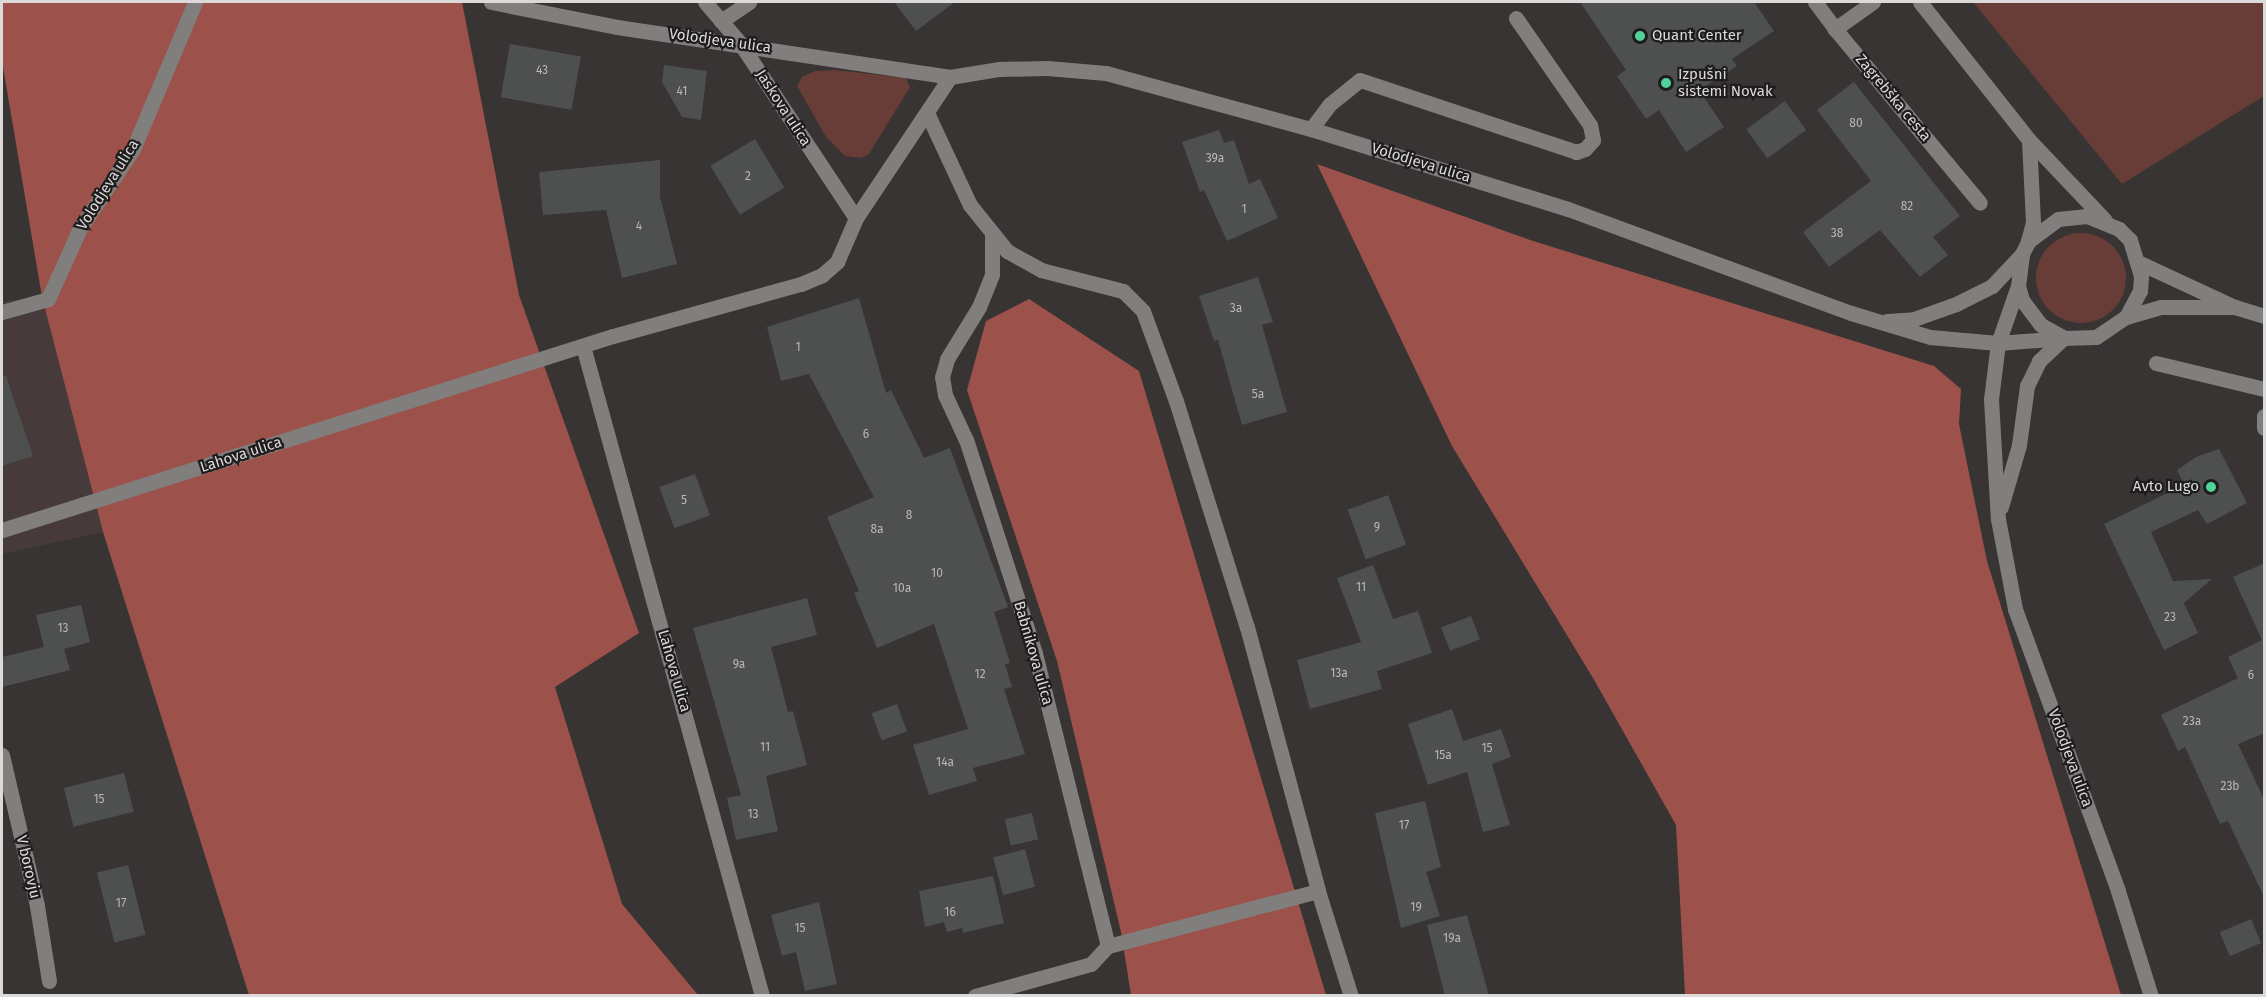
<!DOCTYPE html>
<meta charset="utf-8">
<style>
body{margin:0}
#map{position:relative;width:2266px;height:997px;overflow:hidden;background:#373433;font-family:"Fira Sans",sans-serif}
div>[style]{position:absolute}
.built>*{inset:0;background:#463b3a}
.green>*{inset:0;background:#683c37}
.round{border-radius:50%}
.forest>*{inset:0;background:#9c524a}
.building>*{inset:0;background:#4d504e;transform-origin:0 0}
.minor>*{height:15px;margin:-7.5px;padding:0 7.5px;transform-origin:7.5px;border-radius:7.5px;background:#817f7e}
.dots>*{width:16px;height:16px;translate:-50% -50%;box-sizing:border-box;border:3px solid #1e1c1c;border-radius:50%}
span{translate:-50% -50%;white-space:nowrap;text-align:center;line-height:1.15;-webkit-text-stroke:4.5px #1e1c1c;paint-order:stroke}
.number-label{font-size:12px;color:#b8b8b6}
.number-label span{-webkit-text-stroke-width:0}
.poi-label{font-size:15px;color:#dcdad9}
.left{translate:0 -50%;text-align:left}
.right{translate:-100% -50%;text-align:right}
.street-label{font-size:15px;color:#dcdad9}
.frame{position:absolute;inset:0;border:3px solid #dcdad9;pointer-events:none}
</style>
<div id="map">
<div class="built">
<i style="clip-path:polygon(42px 297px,103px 532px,2px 554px,2px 301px)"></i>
</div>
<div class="green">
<i style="clip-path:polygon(1973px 2px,2264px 2px,2264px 96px,2122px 184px)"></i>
<i style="clip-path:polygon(836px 70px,906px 78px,910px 87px,869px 154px,861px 158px,845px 156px,826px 137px,797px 86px,802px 77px,815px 71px)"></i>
<i class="round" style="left:2036px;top:233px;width:90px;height:90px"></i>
</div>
<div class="forest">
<i style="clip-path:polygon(2px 2px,462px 2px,519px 295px,639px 633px,555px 687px,622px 904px,698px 995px,249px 995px,103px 532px,42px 297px,2px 61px)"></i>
<i style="clip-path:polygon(1317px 164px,1530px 240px,1934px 366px,1961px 389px,1959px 424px,1987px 561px,2121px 995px,1685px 995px,1676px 825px,1593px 678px,1452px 446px)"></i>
<i style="clip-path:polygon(1029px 299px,1139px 371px,1326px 995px,1131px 995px,1121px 932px,1057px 661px,967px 390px,986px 321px)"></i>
</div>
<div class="building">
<i style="clip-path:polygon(894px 2px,955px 2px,916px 31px)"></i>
<i style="clip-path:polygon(1580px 2px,1754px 2px,1774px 31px,1732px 59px,1737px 66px,1699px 90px,1724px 127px,1686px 152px,1659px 110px,1646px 119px,1617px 76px,1626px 70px)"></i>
<i style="left:510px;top:44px;width:72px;height:54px;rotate:10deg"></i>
<i style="clip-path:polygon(664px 65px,707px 71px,701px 120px,682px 117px,662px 82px)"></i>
<i style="clip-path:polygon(1854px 82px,1960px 216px,1933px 237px,1948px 255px,1920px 277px,1880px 230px,1829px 267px,1803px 232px,1871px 181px,1817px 110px)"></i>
<i style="left:1785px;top:101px;width:36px;height:48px;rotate:54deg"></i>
<i style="clip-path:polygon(1219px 130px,1224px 143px,1234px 140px,1249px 184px,1260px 179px,1278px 218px,1227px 241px,1204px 190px,1200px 192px,1182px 142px)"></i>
<i style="left:755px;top:139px;width:57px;height:52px;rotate:59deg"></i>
<i style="clip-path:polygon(660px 160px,660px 197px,677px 264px,622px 278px,606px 210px,543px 215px,539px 172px)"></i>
<i style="clip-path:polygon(1258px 277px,1273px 322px,1262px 325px,1287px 412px,1242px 425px,1218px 340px,1214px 341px,1199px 296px)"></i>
<i style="clip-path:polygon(859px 298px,886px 393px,891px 390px,924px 458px,950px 448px,1008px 607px,994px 612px,1010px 663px,1005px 664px,1012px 687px,1004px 689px,1025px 754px,973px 768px,977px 781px,929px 795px,913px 745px,968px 729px,934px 624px,877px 648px,854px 593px,859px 591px,827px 517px,874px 497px,809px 374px,781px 381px,767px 327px)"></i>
<i style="clip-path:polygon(6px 376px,33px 456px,2px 466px,2px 377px)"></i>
<i style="clip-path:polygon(2219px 449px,2247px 503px,2207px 524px,2198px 510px,2151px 532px,2173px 581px,2212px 579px,2184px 603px,2198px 633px,2164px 650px,2104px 524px,2180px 487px,2183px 482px,2177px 470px,2196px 457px)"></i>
<i style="left:695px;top:474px;width:44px;height:38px;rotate:70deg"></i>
<i style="left:1388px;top:495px;width:53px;height:43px;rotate:70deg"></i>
<i style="clip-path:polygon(2265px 563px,2265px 733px,2238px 744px,2265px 801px,2265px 899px,2228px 821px,2220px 824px,2185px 747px,2178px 751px,2161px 715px,2238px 678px,2228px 657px,2262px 640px,2233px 577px)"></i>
<i style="clip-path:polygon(1373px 565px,1393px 619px,1418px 611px,1432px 653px,1377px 671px,1382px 689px,1310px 709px,1297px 660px,1361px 642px,1337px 578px)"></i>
<i style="clip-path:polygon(807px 598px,817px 635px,771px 647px,788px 712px,793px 711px,807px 765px,766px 776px,778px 831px,736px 840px,727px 798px,741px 795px,693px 628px)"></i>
<i style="clip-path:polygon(81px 605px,90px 642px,64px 649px,70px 670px,2px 687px,2px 657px,44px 647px,36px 615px)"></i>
<i style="left:1471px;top:616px;width:25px;height:32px;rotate:69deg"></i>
<i style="left:897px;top:704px;width:29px;height:27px;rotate:70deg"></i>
<i style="clip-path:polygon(1452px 709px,1463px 741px,1501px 729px,1511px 757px,1492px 764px,1510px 825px,1483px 832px,1467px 772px,1428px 785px,1408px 724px)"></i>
<i style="left:124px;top:773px;width:40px;height:62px;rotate:76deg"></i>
<i style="clip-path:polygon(1425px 801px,1441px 867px,1426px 872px,1440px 916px,1401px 928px,1375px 813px)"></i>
<i style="left:1032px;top:813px;width:27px;height:28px;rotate:77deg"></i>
<i style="left:1025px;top:849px;width:39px;height:33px;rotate:75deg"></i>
<i style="left:128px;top:865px;width:72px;height:32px;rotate:76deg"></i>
<i style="clip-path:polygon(993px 876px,1004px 923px,963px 933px,962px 928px,947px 932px,944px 922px,925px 927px,919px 891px)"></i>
<i style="clip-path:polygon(819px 902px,837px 984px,805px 991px,796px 952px,782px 956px,771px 915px)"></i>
<i style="clip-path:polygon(1467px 915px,1489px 996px,1445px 996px,1427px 925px)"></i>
<i style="left:2251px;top:919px;width:26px;height:34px;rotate:67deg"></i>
</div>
<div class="minor">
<i style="left:491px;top:2px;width:128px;rotate:11.2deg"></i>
<i style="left:617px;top:27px;width:337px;rotate:8.5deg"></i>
<i style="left:705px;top:2px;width:54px;rotate:49.5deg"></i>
<i style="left:740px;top:43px;width:210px;rotate:56.5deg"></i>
<i style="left:1815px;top:2px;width:34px;rotate:53deg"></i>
<i style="left:1873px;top:2px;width:47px;rotate:144.6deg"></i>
<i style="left:1835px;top:29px;width:226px;rotate:50.2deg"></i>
<i style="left:1920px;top:2px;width:176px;rotate:51.7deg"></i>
<i style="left:2029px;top:140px;width:110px;rotate:46.5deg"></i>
<i style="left:721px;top:21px;width:34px;rotate:-34deg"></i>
<i style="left:928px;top:115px;width:99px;rotate:65deg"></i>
<i style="left:970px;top:205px;width:59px;rotate:51.2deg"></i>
<i style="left:1007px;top:251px;width:39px;rotate:29deg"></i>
<i style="left:1041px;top:270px;width:85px;rotate:14.4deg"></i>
<i style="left:1123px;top:291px;width:28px;rotate:45deg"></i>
<i style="left:1143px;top:311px;width:96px;rotate:69.9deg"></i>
<i style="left:1176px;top:401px;width:237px;rotate:72.6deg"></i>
<i style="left:1247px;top:627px;width:273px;rotate:74.9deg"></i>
<i style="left:1318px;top:891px;width:110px;rotate:72.6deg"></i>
<i style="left:1311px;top:129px;width:31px;rotate:-53deg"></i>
<i style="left:1330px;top:104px;width:38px;rotate:-39deg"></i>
<i style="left:1360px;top:80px;width:228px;rotate:18.4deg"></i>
<i style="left:1576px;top:152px;width:9px;rotate:-18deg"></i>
<i style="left:1585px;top:149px;width:12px;rotate:-48deg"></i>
<i style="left:1593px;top:140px;width:15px;rotate:-101deg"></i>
<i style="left:1590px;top:125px;width:130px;rotate:-124.7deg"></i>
<i style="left:2028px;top:241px;width:20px;rotate:-75deg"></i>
<i style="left:2033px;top:222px;width:82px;rotate:-92.8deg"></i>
<i style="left:2140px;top:263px;width:105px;rotate:24.9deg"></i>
<i style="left:2235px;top:307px;width:30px;rotate:17deg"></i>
<i style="left:2018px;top:286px;width:60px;rotate:109.3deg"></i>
<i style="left:1998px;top:343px;width:56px;rotate:97.1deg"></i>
<i style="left:1991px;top:399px;width:120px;rotate:86.7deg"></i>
<i style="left:1998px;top:519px;width:92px;rotate:79.3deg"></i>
<i style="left:2015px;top:609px;width:300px;rotate:69.9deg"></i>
<i style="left:2118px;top:891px;width:110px;rotate:72.6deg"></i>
<i style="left:2px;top:312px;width:48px;rotate:-15.8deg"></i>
<i style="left:48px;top:299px;width:78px;rotate:-65.7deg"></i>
<i style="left:80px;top:228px;width:95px;rotate:-56.1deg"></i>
<i style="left:133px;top:149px;width:160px;rotate:-67.1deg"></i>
<i style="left:2126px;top:317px;width:30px;rotate:-62deg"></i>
<i style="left:2140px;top:291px;width:15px;rotate:-86deg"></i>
<i style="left:2141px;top:276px;width:38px;rotate:-107deg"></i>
<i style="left:2130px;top:240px;width:16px;rotate:-135deg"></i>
<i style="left:2119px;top:229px;width:35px;rotate:-158deg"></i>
<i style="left:2087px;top:216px;width:29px;rotate:174deg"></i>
<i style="left:2058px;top:219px;width:38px;rotate:143deg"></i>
<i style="left:2028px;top:242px;width:13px;rotate:117deg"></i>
<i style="left:2022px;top:254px;width:32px;rotate:97deg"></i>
<i style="left:2018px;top:286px;width:15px;rotate:74deg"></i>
<i style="left:2022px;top:300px;width:31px;rotate:53deg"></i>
<i style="left:2041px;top:325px;width:26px;rotate:29deg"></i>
<i style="left:2064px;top:338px;width:32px;rotate:-2deg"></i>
<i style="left:2096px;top:337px;width:36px;rotate:-34deg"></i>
<i style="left:2126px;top:317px;width:36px;rotate:-16deg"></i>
<i style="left:2161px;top:307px;width:74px"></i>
<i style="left:1887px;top:321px;width:27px;rotate:-4deg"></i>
<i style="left:1914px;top:319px;width:45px;rotate:-19.7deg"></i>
<i style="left:1956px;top:304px;width:40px;rotate:-26.6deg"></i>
<i style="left:1992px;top:286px;width:44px;rotate:-46.8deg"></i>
<i style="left:583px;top:346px;width:674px;rotate:74.6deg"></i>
<i style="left:2156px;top:363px;width:111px;rotate:13.5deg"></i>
<i style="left:2264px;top:416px;width:12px;rotate:90deg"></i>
<i style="left:2001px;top:507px;width:65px;rotate:-73.8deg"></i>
<i style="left:2019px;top:445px;width:60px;rotate:-82.3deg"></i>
<i style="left:2027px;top:386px;width:28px;rotate:-64deg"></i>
<i style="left:2039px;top:361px;width:34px;rotate:-43deg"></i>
<i style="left:2px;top:530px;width:641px;rotate:-17.62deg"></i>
<i style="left:613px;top:336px;width:195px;rotate:-15.5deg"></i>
<i style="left:801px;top:284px;width:23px;rotate:-23deg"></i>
<i style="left:822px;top:275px;width:20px;rotate:-41deg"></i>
<i style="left:837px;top:262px;width:48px;rotate:-66.6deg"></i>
<i style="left:856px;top:218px;width:169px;rotate:-56.3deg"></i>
<i style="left:950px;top:77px;width:50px;rotate:-9.3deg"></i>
<i style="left:999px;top:69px;width:48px;rotate:-1.2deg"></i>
<i style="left:1047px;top:68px;width:59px;rotate:4.8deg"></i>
<i style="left:1106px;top:73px;width:213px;rotate:15.3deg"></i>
<i style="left:1311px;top:129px;width:269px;rotate:17.3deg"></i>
<i style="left:1568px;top:209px;width:302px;rotate:20.2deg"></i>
<i style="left:1851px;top:313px;width:83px;rotate:16.9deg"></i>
<i style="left:1930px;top:337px;width:68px;rotate:5deg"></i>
<i style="left:1998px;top:343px;width:66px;rotate:-4.3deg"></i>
<i style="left:2px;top:755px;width:155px;rotate:76.9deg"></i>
<i style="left:37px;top:906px;width:76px;rotate:80.9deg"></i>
<i style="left:1108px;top:946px;width:217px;rotate:-14.7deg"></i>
<i style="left:975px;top:996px;width:120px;rotate:-15.4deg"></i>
<i style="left:1091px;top:964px;width:25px;rotate:-47deg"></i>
<i style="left:1108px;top:946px;width:302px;rotate:-104deg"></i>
<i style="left:1035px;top:653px;width:224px;rotate:-107.9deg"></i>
<i style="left:966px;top:440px;width:50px;rotate:-115deg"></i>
<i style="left:945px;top:395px;width:18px;rotate:-99deg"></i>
<i style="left:942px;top:377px;width:19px;rotate:-74deg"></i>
<i style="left:947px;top:359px;width:61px;rotate:-58.4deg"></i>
<i style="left:979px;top:307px;width:35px;rotate:-68deg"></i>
<i style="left:992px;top:274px;width:41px;rotate:-90deg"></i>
</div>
<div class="dots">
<i style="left:1640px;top:36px;background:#4fd399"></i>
<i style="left:1666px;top:83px;background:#4fd399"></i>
<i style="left:2211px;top:487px;background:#4fd399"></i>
</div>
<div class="number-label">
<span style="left:542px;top:71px">43</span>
<span style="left:682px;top:92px">41</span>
<span style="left:1856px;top:124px">80</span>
<span style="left:1215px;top:159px">39a</span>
<span style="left:748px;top:177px">2</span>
<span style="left:1907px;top:207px">82</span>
<span style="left:1244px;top:210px">1</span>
<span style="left:639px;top:227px">4</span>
<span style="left:1837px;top:234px">38</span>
<span style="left:1236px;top:309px">3a</span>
<span style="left:798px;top:348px">1</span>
<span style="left:1258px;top:395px">5a</span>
<span style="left:866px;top:435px">6</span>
<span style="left:684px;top:501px">5</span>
<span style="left:909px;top:516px">8</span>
<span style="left:1377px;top:528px">9</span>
<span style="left:877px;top:530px">8a</span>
<span style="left:937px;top:574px">10</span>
<span style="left:1361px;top:588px">11</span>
<span style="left:902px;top:589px">10a</span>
<span style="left:2170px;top:618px">23</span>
<span style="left:63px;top:629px">13</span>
<span style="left:739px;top:665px">9a</span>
<span style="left:1339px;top:674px">13a</span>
<span style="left:980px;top:675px">12</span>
<span style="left:2251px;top:676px">6</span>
<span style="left:2192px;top:722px">23a</span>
<span style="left:765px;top:748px">11</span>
<span style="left:1487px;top:749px">15</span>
<span style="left:1443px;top:756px">15a</span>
<span style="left:945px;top:763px">14a</span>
<span style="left:2230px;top:787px">23b</span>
<span style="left:99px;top:800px">15</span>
<span style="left:753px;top:815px">13</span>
<span style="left:1404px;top:826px">17</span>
<span style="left:121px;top:904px">17</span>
<span style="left:1416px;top:908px">19</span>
<span style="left:950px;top:913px">16</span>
<span style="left:800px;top:929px">15</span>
<span style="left:1452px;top:939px">19a</span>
</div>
<div class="poi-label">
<span class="left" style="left:1652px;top:36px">Quant Center</span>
<span class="left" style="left:1678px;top:83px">Izpušni<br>sistemi Novak</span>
<span class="right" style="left:2199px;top:487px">Avto Lugo</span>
</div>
<div class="street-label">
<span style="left:720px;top:41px;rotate:8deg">Volodjeva ulica</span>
<span style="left:1893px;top:98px;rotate:50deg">Zagrebška cesta</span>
<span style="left:783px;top:108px;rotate:57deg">Jaskova ulica</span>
<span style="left:1421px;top:163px;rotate:17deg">Volodjeva ulica</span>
<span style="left:108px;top:185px;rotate:-58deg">Volodjeva ulica</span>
<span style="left:241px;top:455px;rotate:-18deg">Lahova ulica</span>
<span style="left:1033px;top:653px;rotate:74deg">Babnikova ulica</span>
<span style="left:674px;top:671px;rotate:74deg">Lahova ulica</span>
<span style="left:2070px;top:758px;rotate:70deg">Volodjeva ulica</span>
<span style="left:28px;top:867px;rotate:77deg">V borovju</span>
</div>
<div class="frame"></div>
</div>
